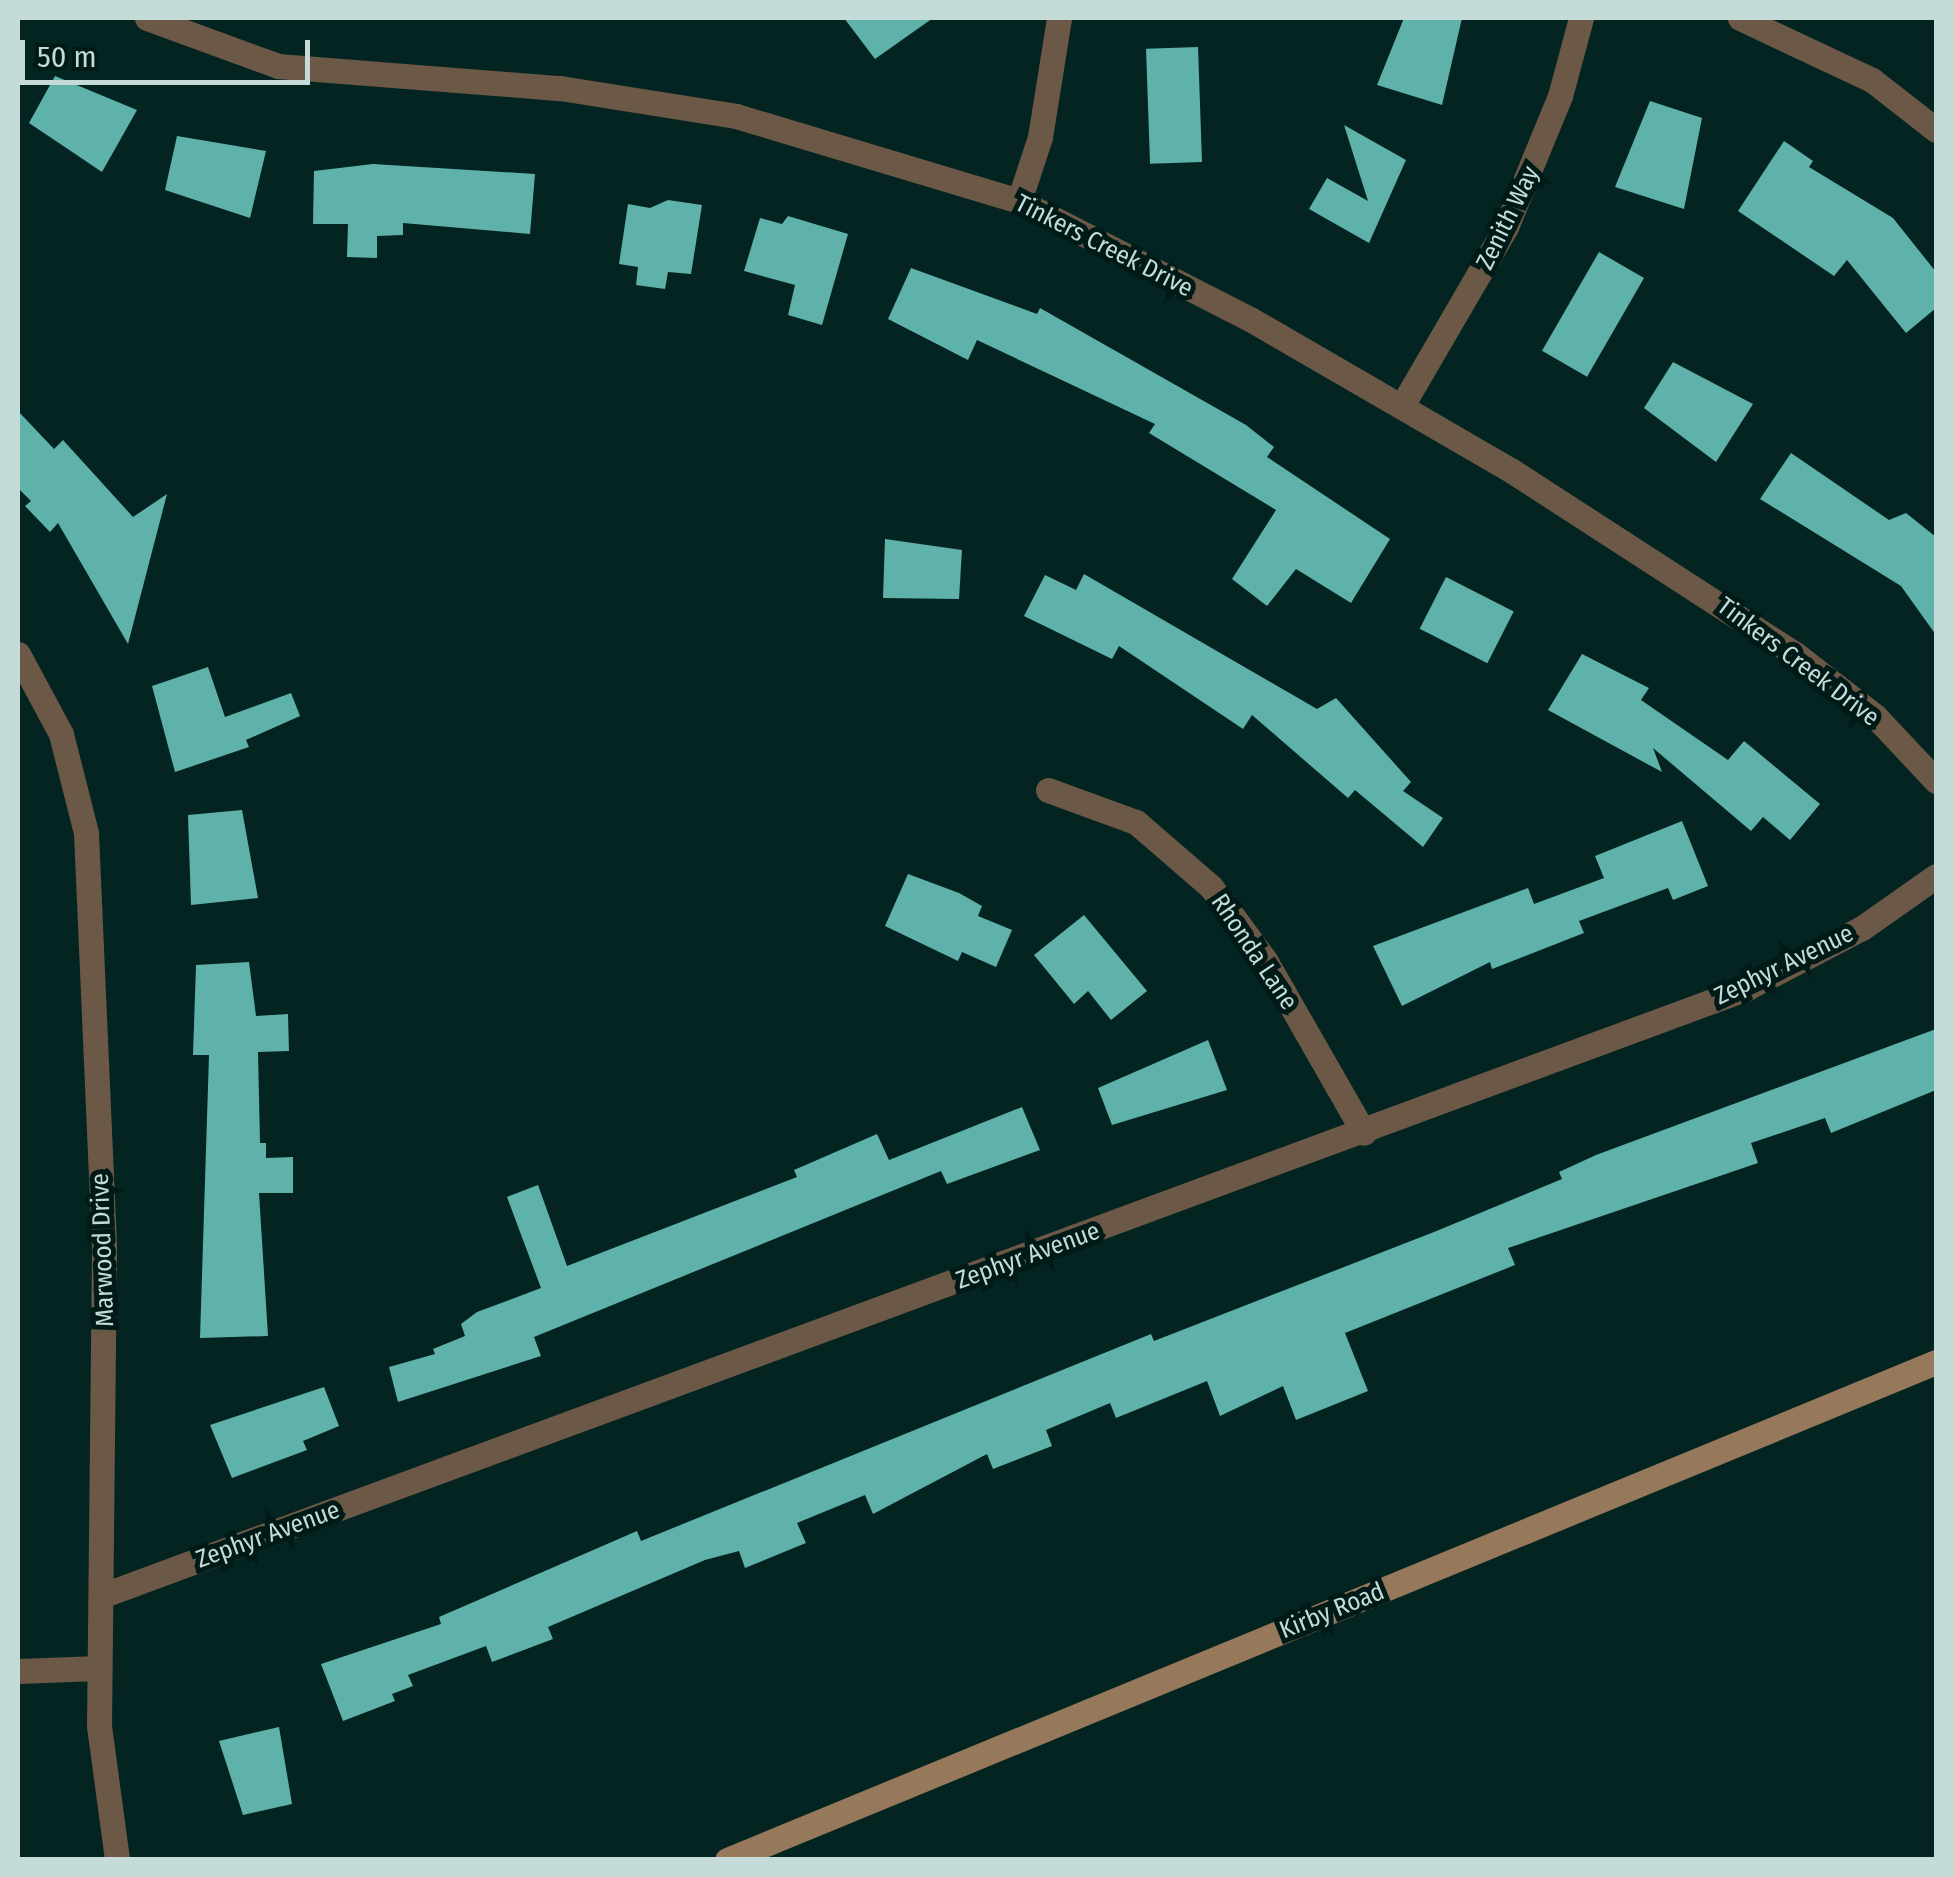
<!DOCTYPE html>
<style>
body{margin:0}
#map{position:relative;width:1954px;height:1877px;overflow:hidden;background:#042421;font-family:"Fira Sans Condensed",sans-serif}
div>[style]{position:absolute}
.building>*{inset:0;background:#5eb2aa;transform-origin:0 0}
.street>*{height:25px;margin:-12.5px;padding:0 12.5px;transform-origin:12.5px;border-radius:12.5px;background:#6b5846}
.secondary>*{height:25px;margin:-12.5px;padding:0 12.5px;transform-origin:12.5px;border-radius:12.5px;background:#96785b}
span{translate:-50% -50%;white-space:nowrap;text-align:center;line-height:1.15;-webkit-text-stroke:10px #001a18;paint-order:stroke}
.street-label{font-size:25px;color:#c5dbd8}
.frame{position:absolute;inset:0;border:20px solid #c5dbd8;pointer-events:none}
.scale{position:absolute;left:20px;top:40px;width:290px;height:45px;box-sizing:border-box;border:5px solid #c5dbd8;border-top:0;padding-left:12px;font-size:30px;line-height:35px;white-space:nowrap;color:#c5dbd8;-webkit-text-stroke:8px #001a18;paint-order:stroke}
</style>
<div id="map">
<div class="building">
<i style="clip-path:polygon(844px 18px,933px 18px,875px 59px)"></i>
<i style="clip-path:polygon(1404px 18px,1462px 18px,1442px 105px,1377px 85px)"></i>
<i style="left:1198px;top:47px;width:115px;height:52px;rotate:88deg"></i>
<i style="clip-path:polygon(55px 76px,137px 110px,102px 172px,29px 123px)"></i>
<i style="clip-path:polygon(1650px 101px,1702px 118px,1684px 209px,1615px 187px)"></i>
<i style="clip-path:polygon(1344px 125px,1406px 160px,1369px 243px,1309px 209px,1327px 178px,1368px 201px)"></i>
<i style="clip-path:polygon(177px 136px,266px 151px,250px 218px,165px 190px)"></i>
<i style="clip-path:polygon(1784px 141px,1813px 161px,1809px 167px,1893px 218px,1936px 272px,1936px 308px,1906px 333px,1847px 260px,1834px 276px,1738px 211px)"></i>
<i style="clip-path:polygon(373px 164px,535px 174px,530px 234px,403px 223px,403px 235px,377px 236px,377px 258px,347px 257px,348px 224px,313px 224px,314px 171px)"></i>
<i style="clip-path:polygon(668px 200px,702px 205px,691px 274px,668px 272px,665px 289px,636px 285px,638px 267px,619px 264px,628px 204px,650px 208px)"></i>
<i style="clip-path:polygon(788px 216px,848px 234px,822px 325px,788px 315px,795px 285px,744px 271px,760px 218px,782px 224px)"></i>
<i style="left:1599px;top:252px;width:52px;height:114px;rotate:30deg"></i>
<i style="clip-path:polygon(911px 268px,1037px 314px,1040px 308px,1246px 425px,1274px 447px,1267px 457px,1390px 539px,1351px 603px,1296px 569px,1267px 606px,1232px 579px,1276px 510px,1149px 433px,1155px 424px,977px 340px,968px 360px,888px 319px)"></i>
<i style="clip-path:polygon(1673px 362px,1753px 404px,1716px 462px,1644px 408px)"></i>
<i style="clip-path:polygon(18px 411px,54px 449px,63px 440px,133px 517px,167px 494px,128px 644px,58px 523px,50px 532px,25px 506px,31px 501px,18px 488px)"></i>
<i style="clip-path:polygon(1791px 453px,1889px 520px,1906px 513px,1936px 537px,1936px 635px,1901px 586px,1760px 499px)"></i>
<i style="clip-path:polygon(885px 539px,962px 550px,959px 599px,883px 598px)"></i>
<i style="clip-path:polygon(1084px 574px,1317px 709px,1336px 698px,1411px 782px,1403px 791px,1443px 818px,1423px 847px,1355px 790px,1348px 798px,1252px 715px,1243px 729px,1119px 646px,1112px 659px,1024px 616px,1045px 575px,1076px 590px)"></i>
<i style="left:1446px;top:577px;width:76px;height:58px;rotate:27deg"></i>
<i style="clip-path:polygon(1582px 654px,1649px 688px,1641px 700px,1728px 760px,1744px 741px,1820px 804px,1790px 840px,1763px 817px,1751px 831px,1653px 748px,1662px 772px,1548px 710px)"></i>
<i style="clip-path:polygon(208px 667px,225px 717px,291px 693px,300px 716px,246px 740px,249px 747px,175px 772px,152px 686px)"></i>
<i style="clip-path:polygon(242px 810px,258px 898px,191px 905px,188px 815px)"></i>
<i style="clip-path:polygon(1682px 821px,1708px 886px,1673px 900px,1668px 888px,1579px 921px,1584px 933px,1492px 969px,1490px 962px,1402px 1006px,1373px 946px,1528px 888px,1534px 904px,1604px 878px,1595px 856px)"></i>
<i style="clip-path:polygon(908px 874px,959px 893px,982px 906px,978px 916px,1012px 930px,996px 967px,962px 952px,958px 961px,885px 926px)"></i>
<i style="clip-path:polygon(1084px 915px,1147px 991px,1111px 1020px,1088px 991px,1074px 1004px,1034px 955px)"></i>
<i style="clip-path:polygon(249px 962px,256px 1016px,288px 1014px,289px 1051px,258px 1052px,260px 1143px,266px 1143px,266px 1158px,293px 1157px,293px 1193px,259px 1193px,268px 1336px,200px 1338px,209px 1055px,193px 1055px,196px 965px)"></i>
<i style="clip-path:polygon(1936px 1029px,1936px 1090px,1831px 1133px,1825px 1118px,1751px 1143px,1758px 1163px,1508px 1248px,1515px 1265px,1345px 1333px,1368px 1391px,1296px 1420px,1283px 1386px,1220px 1416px,1207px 1381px,1116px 1418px,1110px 1403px,1046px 1430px,1052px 1446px,993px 1469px,987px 1454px,873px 1514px,865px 1495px,797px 1523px,806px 1543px,745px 1568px,739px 1551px,705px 1560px,548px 1627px,553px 1639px,492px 1662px,486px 1646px,408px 1675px,413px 1686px,392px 1694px,395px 1701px,343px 1721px,321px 1664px,441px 1624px,439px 1617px,637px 1531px,641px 1541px,1151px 1334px,1154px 1341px,1434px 1232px,1562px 1179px,1559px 1172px,1596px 1155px)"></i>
<i style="clip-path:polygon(1208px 1040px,1227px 1090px,1112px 1125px,1098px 1088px)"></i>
<i style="clip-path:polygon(1022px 1107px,1040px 1150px,947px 1184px,941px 1171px,534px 1337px,541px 1356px,398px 1402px,389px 1367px,435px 1354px,433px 1349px,465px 1336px,461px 1324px,477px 1312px,541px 1288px,507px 1197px,538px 1185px,567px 1266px,797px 1177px,794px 1170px,877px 1134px,889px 1160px)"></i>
<i style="clip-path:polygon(324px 1387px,339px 1426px,303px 1441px,307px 1450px,232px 1478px,210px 1425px)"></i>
<i style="clip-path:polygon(279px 1727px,292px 1804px,243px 1815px,219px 1741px)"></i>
</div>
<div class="street">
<i style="left:147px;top:18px;width:140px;rotate:20.1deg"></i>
<i style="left:278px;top:66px;width:283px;rotate:4.5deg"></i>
<i style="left:560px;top:88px;width:178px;rotate:9deg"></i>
<i style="left:736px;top:116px;width:295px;rotate:16.7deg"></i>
<i style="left:1019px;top:201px;width:259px;rotate:27.1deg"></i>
<i style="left:1250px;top:319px;width:303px;rotate:30.1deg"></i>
<i style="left:1512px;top:471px;width:337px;rotate:32.9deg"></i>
<i style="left:1795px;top:654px;width:101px;rotate:37.8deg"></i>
<i style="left:1875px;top:716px;width:89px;rotate:46.8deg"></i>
<i style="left:1740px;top:18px;width:146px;rotate:25.2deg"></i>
<i style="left:1872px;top:80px;width:81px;rotate:38deg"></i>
<i style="left:1019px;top:201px;width:67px;rotate:-71.8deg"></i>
<i style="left:1040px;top:137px;width:121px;rotate:-80.9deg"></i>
<i style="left:1403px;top:404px;width:205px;rotate:-59.8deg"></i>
<i style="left:1506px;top:227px;width:142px;rotate:-67.6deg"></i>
<i style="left:1560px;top:96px;width:81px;rotate:-74.9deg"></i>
<i style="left:18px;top:654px;width:91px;rotate:61.7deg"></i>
<i style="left:61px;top:734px;width:102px;rotate:75.8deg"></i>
<i style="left:86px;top:833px;width:417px;rotate:87.5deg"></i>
<i style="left:104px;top:1250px;width:476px;rotate:90.6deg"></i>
<i style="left:99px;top:1726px;width:135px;rotate:82.3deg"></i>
<i style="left:1048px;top:790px;width:94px;rotate:20deg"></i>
<i style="left:1136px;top:822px;width:99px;rotate:40.9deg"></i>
<i style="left:1211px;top:887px;width:91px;rotate:53.5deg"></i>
<i style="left:1265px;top:960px;width:199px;rotate:60.2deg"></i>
<i style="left:101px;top:1596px;width:1755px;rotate:-20.27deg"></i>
<i style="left:1747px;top:988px;width:130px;rotate:-27.6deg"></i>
<i style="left:1862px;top:928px;width:90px;rotate:-35.1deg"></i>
<i style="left:18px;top:1671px;width:80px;rotate:-2.1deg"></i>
</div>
<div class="secondary">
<i style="left:727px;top:1860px;width:1308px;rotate:-22.39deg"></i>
</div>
<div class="street-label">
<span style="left:1508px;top:218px;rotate:-64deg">Zenith Way</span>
<span style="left:1104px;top:246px;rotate:27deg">Tinkers Creek Drive</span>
<span style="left:1798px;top:662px;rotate:37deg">Tinkers Creek Drive</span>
<span style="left:1254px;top:952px;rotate:56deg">Rhonda Lane</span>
<span style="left:1784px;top:965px;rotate:-26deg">Zephyr Avenue</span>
<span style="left:103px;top:1250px;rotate:-92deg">Marwood Drive</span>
<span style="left:1028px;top:1256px;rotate:-20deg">Zephyr Avenue</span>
<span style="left:268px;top:1535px;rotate:-20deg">Zephyr Avenue</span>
<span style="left:1332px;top:1611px;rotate:-22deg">Kirby Road</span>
</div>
<div class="frame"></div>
<div class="scale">50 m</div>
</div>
